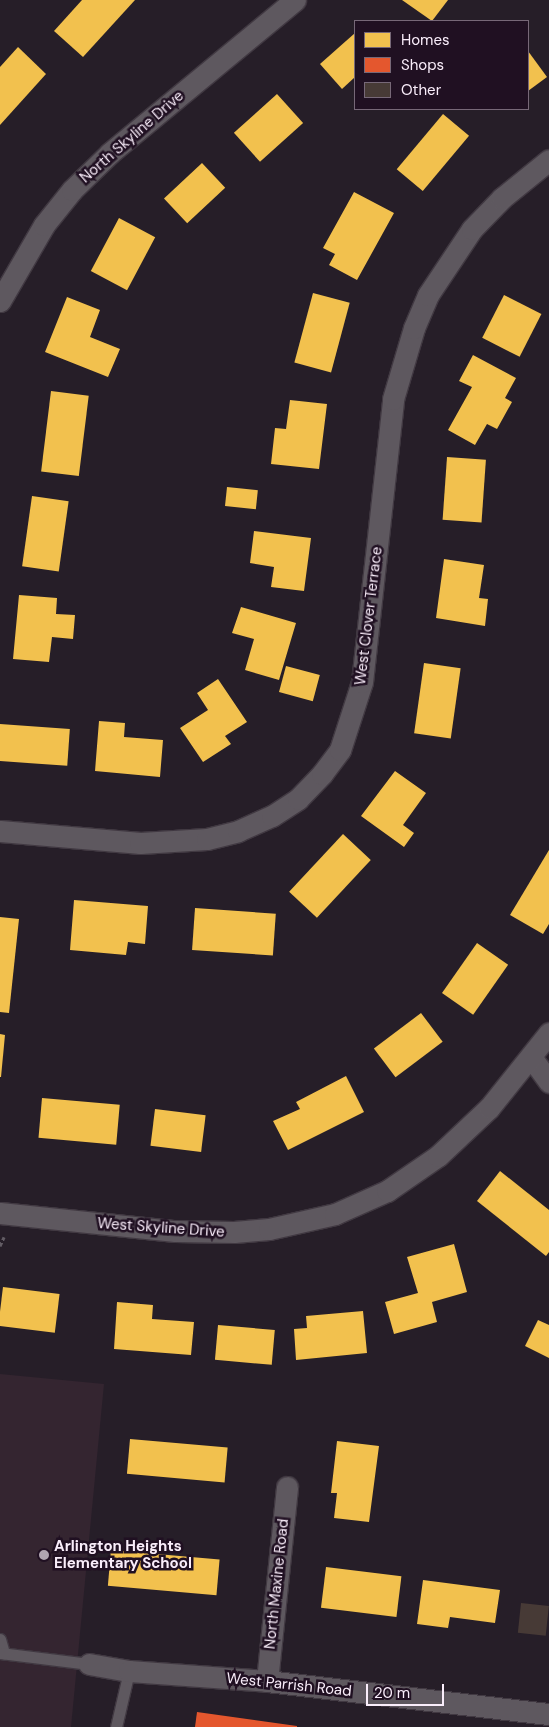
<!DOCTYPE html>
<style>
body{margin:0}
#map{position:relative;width:549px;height:1727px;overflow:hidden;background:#261e28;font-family:"DM Sans",sans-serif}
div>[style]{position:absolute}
.education>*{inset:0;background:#342530}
.homes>*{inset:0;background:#f2c14e;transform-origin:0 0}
.shops>*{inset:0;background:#e4572e}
.building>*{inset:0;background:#473a36;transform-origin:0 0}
.path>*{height:3px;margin-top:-1.5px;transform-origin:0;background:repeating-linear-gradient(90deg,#625c64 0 4px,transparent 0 6.5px)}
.roads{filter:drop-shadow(1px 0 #413942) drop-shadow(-1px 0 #413942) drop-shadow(0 1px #413942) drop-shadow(0 -1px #413942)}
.lane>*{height:11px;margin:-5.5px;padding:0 5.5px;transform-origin:5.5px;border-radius:5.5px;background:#5e585f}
.street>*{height:21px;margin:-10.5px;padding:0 10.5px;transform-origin:10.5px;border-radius:10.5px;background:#5e585f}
.dots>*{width:14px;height:14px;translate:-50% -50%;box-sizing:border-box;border:2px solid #201022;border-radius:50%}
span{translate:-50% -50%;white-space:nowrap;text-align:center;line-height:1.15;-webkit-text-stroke:5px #201022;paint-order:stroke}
.street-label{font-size:15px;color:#f9edfa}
.poi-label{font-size:15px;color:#f9edfa;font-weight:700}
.left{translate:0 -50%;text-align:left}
.legend{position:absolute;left:354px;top:20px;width:175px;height:90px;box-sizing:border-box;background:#201022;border:1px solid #776878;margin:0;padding:6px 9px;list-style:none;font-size:15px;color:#f9edfa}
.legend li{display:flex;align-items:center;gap:10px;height:25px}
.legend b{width:25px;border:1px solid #776878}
.scale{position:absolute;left:366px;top:1684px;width:78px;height:22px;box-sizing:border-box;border:2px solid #f9edfa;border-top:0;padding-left:6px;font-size:15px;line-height:18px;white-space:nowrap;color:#f9edfa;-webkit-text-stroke:4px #201022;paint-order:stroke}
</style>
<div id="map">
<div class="education">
<i style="clip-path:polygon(0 1374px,104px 1384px,71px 1727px,0 1727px)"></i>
</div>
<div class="homes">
<i style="clip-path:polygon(82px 0,135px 0,83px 57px,54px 31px)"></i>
<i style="clip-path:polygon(402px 0,448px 0,432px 21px)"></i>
<i style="clip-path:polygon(355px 33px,355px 77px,342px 89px,320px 64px)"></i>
<i style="clip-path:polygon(18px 47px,46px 74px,0 125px,0 67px)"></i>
<i style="clip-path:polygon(528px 51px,547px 77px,528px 91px)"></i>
<i style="left:277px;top:94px;width:39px;height:58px;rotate:48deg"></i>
<i style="left:443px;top:114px;width:34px;height:72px;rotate:40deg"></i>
<i style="left:202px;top:163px;width:34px;height:52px;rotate:47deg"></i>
<i style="clip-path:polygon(354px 192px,394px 213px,357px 280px,329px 265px,335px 254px,323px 248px)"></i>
<i style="left:119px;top:218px;width:41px;height:60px;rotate:28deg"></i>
<i style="left:313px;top:293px;width:38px;height:72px;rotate:15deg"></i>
<i style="left:504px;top:295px;width:42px;height:48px;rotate:27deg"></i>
<i style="clip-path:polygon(67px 297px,100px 310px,90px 337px,120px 349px,108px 377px,45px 352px)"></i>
<i style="clip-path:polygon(473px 355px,516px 378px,505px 398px,512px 402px,497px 429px,487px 424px,475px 445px,448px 430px,472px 387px,459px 381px)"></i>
<i style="left:51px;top:391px;width:38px;height:81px;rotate:7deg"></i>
<i style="clip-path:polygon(290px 400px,327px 404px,319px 469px,271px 464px,275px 428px,286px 429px)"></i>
<i style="left:447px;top:457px;width:39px;height:63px;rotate:4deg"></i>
<i style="left:227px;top:487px;width:31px;height:19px;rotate:6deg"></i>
<i style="left:32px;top:496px;width:37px;height:71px;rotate:8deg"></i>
<i style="clip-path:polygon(254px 531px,311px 538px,304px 591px,271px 587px,274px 567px,250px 563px)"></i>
<i style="clip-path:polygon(444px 559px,484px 565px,479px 598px,488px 599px,485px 626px,436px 618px)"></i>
<i style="clip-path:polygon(19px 595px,57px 598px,56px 614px,75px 615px,73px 639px,52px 637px,49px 662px,13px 659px)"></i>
<i style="clip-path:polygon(241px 607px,296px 623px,279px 680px,245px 670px,254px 639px,232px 633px)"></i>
<i style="left:424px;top:663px;width:37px;height:71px;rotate:8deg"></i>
<i style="left:286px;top:666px;width:35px;height:27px;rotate:15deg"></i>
<i style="clip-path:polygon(218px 679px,247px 722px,225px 736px,231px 744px,203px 762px,180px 728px,208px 710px,197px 693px)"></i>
<i style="clip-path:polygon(99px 721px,125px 723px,124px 737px,163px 740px,160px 777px,95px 771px)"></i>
<i style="left:0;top:724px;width:70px;height:37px;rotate:4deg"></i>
<i style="clip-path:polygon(395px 771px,426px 793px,403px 825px,414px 833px,404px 847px,361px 816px)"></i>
<i style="left:343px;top:834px;width:38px;height:79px;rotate:43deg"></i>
<i style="clip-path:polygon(549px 850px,549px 924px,543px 934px,510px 915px)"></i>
<i style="clip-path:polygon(74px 900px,148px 906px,145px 944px,128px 942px,126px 955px,70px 950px)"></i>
<i style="left:195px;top:908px;width:81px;height:42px;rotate:4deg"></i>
<i style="clip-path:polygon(0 917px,19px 919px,9px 1013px,0 1012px)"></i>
<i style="left:477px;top:943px;width:38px;height:61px;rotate:35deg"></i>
<i style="left:421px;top:1013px;width:36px;height:59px;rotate:53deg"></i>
<i style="clip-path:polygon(0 1034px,5px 1035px,1px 1077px,0 1077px)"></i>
<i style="clip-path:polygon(346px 1076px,364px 1112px,288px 1150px,273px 1121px,300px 1109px,296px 1102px)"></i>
<i style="left:42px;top:1098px;width:78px;height:40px;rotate:5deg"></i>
<i style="left:155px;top:1109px;width:51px;height:37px;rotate:7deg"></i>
<i style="clip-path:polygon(500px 1171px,549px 1210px,549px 1252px,546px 1256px,477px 1201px)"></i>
<i style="clip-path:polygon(454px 1244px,467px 1292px,432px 1302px,437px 1322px,394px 1334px,385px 1302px,418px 1293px,407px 1257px)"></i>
<i style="left:3px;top:1287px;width:57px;height:39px;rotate:7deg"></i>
<i style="clip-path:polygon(117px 1302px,153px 1305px,152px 1319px,194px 1322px,191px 1355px,114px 1349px)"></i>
<i style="clip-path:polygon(363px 1311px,367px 1353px,296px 1360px,294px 1329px,307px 1328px,306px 1316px)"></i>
<i style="clip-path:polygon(538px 1320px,549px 1325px,549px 1358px,525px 1346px)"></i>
<i style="left:218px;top:1325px;width:57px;height:35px;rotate:5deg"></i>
<i style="left:130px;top:1439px;width:98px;height:35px;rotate:5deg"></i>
<i style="clip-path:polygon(337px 1441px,379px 1446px,369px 1522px,334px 1518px,337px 1493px,331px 1493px)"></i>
<i style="left:111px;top:1550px;width:109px;height:36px;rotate:5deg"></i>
<i style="left:326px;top:1567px;width:76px;height:41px;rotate:7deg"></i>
<i style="clip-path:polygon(423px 1580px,500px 1590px,495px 1623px,450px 1617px,448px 1628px,417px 1624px)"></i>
</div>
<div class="shops">
<i style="clip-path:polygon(197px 1712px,297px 1726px,297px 1727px,195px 1727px)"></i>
</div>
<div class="building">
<i style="left:521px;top:1603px;width:28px;height:30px;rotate:6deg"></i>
</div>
<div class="path">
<i style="left:0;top:1246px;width:10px;rotate:-66deg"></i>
</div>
<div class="roads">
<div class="lane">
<i style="left:0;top:1639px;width:15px;rotate:74deg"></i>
<i style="left:0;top:1653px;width:90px;rotate:7deg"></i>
<i style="left:116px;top:1727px;width:57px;rotate:-76.9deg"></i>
</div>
<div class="street">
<i style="left:0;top:301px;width:88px;rotate:-59.9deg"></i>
<i style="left:44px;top:225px;width:45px;rotate:-51.3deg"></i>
<i style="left:72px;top:190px;width:53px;rotate:-44.2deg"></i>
<i style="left:110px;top:153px;width:240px;rotate:-39.6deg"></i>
<i style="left:0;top:831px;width:141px;rotate:4.9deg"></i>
<i style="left:140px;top:843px;width:67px;rotate:-3.4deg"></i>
<i style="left:207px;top:839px;width:32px;rotate:-14deg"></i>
<i style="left:238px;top:831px;width:37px;rotate:-24deg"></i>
<i style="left:272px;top:816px;width:31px;rotate:-33deg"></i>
<i style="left:298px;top:799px;width:35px;rotate:-46deg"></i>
<i style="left:322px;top:774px;width:30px;rotate:-53deg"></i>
<i style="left:340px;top:750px;width:71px;rotate:-72.1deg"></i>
<i style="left:362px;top:682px;width:285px;rotate:-83.7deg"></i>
<i style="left:393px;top:399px;width:74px;rotate:-73.5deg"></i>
<i style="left:414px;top:328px;width:36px;rotate:-67deg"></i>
<i style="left:428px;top:295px;width:79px;rotate:-56.3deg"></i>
<i style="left:472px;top:229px;width:43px;rotate:-45.9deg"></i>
<i style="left:502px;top:198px;width:60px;rotate:-39deg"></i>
<i style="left:531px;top:1057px;width:31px;rotate:54deg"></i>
<i style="left:0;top:1213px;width:176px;rotate:5.9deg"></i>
<i style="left:175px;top:1231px;width:59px;rotate:1deg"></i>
<i style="left:234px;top:1232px;width:35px;rotate:-5deg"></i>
<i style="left:269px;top:1229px;width:68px;rotate:-12.8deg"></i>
<i style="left:335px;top:1214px;width:57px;rotate:-23.9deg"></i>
<i style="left:387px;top:1191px;width:62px;rotate:-34.5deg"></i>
<i style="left:438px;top:1156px;width:70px;rotate:-43.3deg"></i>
<i style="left:489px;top:1108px;width:96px;rotate:-51.3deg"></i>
<i style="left:89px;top:1664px;width:41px;rotate:9.9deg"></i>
<i style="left:129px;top:1671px;width:138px;rotate:4.1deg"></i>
<i style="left:267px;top:1681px;width:284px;rotate:6.7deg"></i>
<i style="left:267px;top:1681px;width:195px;rotate:-84.1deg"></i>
</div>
</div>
<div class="dots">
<i style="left:44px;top:1555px;background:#afa5b0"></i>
</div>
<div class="street-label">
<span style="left:132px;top:137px;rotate:-41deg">North Skyline Drive</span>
<span style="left:369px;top:616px;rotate:-83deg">West Clover Terrace</span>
<span style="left:161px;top:1228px;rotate:4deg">West Skyline Drive</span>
<span style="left:277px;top:1584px;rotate:-84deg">North Maxine Road</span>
<span style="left:289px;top:1685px;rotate:6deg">West Parrish Road</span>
</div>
<div class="poi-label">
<span class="left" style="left:54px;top:1555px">Arlington Heights<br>Elementary School</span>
</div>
<ul class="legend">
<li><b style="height:14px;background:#f2c14e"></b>Homes</li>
<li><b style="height:14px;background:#e4572e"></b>Shops</li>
<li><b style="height:14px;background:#473a36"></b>Other</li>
</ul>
<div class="scale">20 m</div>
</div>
